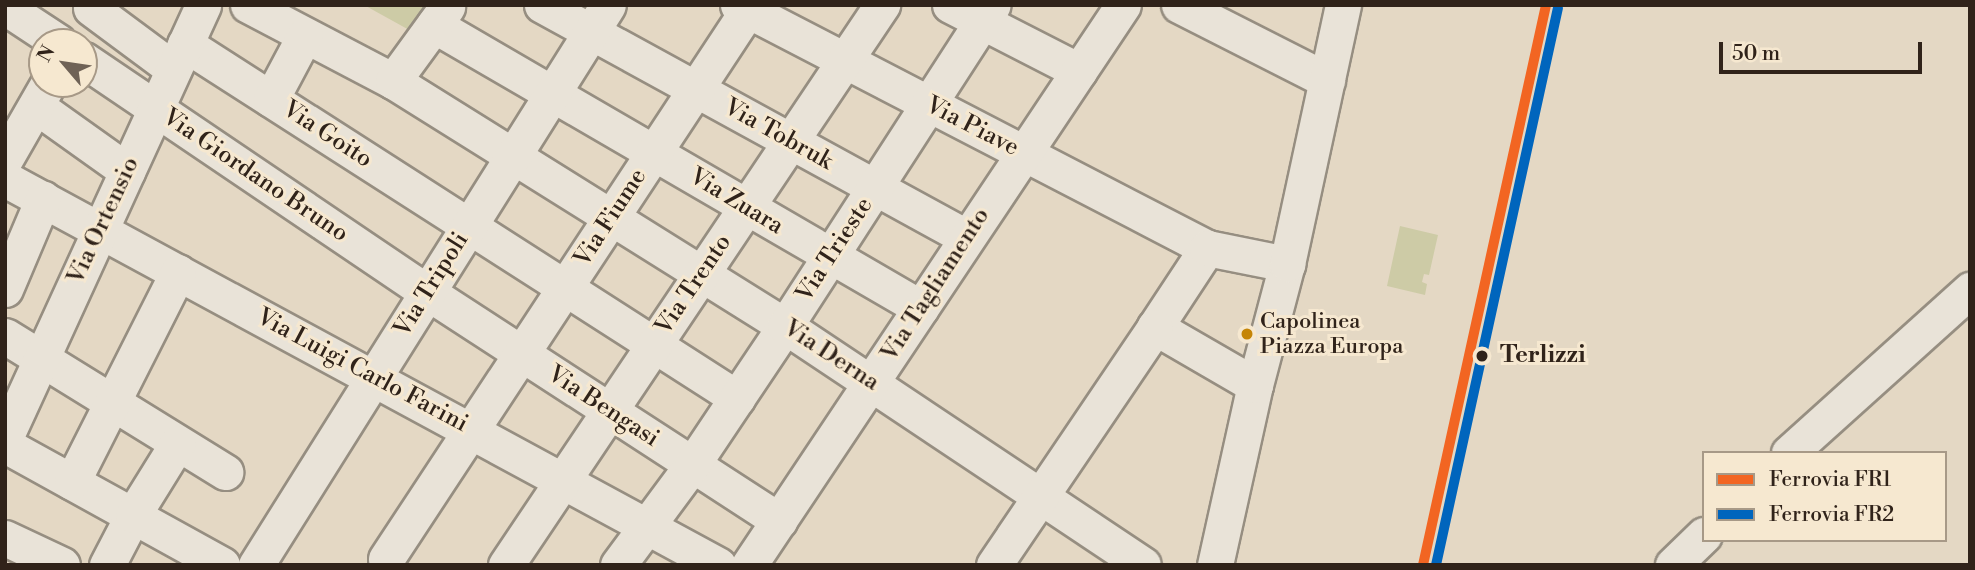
<!DOCTYPE html>
<style>
body{margin:0}
#map{position:relative;width:1975px;height:570px;overflow:hidden;background:#e4d8c4;font-family:"Libre Bodoni",serif}
div>[style]{position:absolute}
.green>*{inset:0;background:#cdcba6}
.roads{filter:drop-shadow(2px 0 #968e81) drop-shadow(-2px 0 #968e81) drop-shadow(0 2px #968e81) drop-shadow(0 -2px #968e81)}
.minor>*{height:35px;margin:-17.5px;padding:0 17.5px;transform-origin:17.5px;border-radius:17.5px;background:#e9e3d8}
.rail-1>*{height:10px;margin:-5px;padding:0 5px;transform-origin:5px;border-radius:5px;background:#f26522}
.rail-2>*{height:10px;margin:-5px;padding:0 5px;transform-origin:5px;border-radius:5px;background:#0065bd}
.dots>*{width:19px;height:19px;translate:-50% -50%;box-sizing:border-box;border:4px solid #f6e8d0;border-radius:50%}
span{translate:-50% -50%;white-space:nowrap;text-align:center;line-height:1.15;-webkit-text-stroke:6px #f6e8d0;paint-order:stroke}
.bus-label{font-size:22px;color:#30231a}
.left{translate:0 -50%;text-align:left}
.street-label{font-size:24px;color:#30231a}
.stop-label{font-size:24px;color:#30231a;font-weight:700}
.frame{position:absolute;inset:0;border:7px solid #30231a;pointer-events:none}
.legend{position:absolute;left:1702px;top:451px;width:245px;height:91px;box-sizing:border-box;background:#f6e8d0;border:2px solid #a79987;margin:0;padding:9px 12px;list-style:none;font-size:21px;color:#30231a}
.legend li{display:flex;align-items:center;gap:14px;height:35px}
.legend b{width:35px;border:2px solid #a79987}
.north{position:absolute;left:28px;top:28px;width:70px;height:70px;box-sizing:border-box;background:#f6e8d0;border:2px solid #a79987;border-radius:50%;rotate:299deg;font-size:19px;font-weight:700;line-height:28px;text-align:center;color:#30231a}
.north::after{content:'';display:block;margin:auto;width:24px;height:32px;background:#6f6256;clip-path:polygon(50% 0,100% 100%,50% 72%,0 100%)}
.scale{position:absolute;left:1719px;top:42px;width:203px;height:32px;box-sizing:border-box;border:4px solid #30231a;border-top:0;padding-left:9px;font-size:21px;line-height:24px;white-space:nowrap;color:#30231a;-webkit-text-stroke:5px #f6e8d0;paint-order:stroke}
</style>
<div id="map">
<div class="green">
<i style="clip-path:polygon(364px 5px,425px 5px,411px 31px)"></i>
<i style="clip-path:polygon(1400px 226px,1438px 235px,1429px 275px,1424px 274px,1422px 282px,1427px 284px,1425px 295px,1387px 286px)"></i>
</div>
<div class="roads">
<div class="minor">
<i style="left:248px;top:5px;width:164px;rotate:27.7deg"></i>
<i style="left:393px;top:81px;width:462px;rotate:32deg"></i>
<i style="left:785px;top:326px;width:430px;rotate:33.7deg"></i>
<i style="left:542px;top:5px;width:483px;rotate:28.7deg"></i>
<i style="left:738px;top:5px;width:528px;rotate:27.39deg"></i>
<i style="left:950px;top:5px;width:145px;rotate:27.1deg"></i>
<i style="left:1179px;top:5px;width:166px;rotate:26.9deg"></i>
<i style="left:5px;top:7px;width:64px;rotate:33.4deg"></i>
<i style="left:91px;top:8px;width:102px;rotate:36.6deg"></i>
<i style="left:434px;top:25px;width:563px;rotate:30.16deg"></i>
<i style="left:185px;top:44px;width:656px;rotate:32.67deg"></i>
<i style="left:84px;top:60px;width:414px;rotate:34.1deg"></i>
<i style="left:427px;top:292px;width:420px;rotate:33deg"></i>
<i style="left:393px;top:81px;width:92px;rotate:-53.9deg"></i>
<i style="left:271px;top:99px;width:72px;rotate:-62deg"></i>
<i style="left:36px;top:106px;width:112px;rotate:35.5deg"></i>
<i style="left:5px;top:159px;width:86px;rotate:-60.2deg"></i>
<i style="left:5px;top:179px;width:811px;rotate:28.43deg"></i>
<i style="left:5px;top:289px;width:98px;rotate:-67.1deg"></i>
<i style="left:5px;top:336px;width:259px;rotate:31.7deg"></i>
<i style="left:1255px;top:385px;width:116px;rotate:-149.9deg"></i>
<i style="left:1155px;top:327px;width:95px;rotate:-56.6deg"></i>
<i style="left:1207px;top:248px;width:82px;rotate:11.3deg"></i>
<i style="left:5px;top:438px;width:476px;rotate:-65.4deg"></i>
<i style="left:5px;top:445px;width:248px;rotate:28.9deg"></i>
<i style="left:1789px;top:453px;width:244px;rotate:-42deg"></i>
<i style="left:72px;top:482px;width:235px;rotate:-63.2deg"></i>
<i style="left:5px;top:538px;width:63px;rotate:25.3deg"></i>
<i style="left:386px;top:559px;width:663px;rotate:-56.62deg"></i>
<i style="left:107px;top:565px;width:56px;rotate:-62.5deg"></i>
<i style="left:133px;top:515px;width:84px;rotate:-58.2deg"></i>
<i style="left:256px;top:565px;width:661px;rotate:-57.85deg"></i>
<i style="left:506px;top:565px;width:675px;rotate:-56.12deg"></i>
<i style="left:618px;top:565px;width:124px;rotate:-53.5deg"></i>
<i style="left:692px;top:465px;width:167px;rotate:-56.2deg"></i>
<i style="left:785px;top:326px;width:382px;rotate:-57.1deg"></i>
<i style="left:749px;top:565px;width:673px;rotate:-56.26deg"></i>
<i style="left:994px;top:565px;width:287px;rotate:-55.9deg"></i>
<i style="left:1215px;top:565px;width:184px;rotate:-77.5deg"></i>
<i style="left:1255px;top:385px;width:125px;rotate:-75.2deg"></i>
<i style="left:1287px;top:264px;width:265px;rotate:-77.8deg"></i>
<i style="left:1673px;top:565px;width:43px;rotate:-44.1deg"></i>
</div>
</div>
<div class="rail-1">
<i style="left:1423px;top:565px;width:573px;rotate:-77.61deg"></i>
</div>
<div class="rail-2">
<i style="left:1436px;top:565px;width:570px;rotate:-77.65deg"></i>
</div>
<div class="dots">
<i style="left:1247px;top:334px;background:#c58506"></i>
<i style="left:1482px;top:356px;background:#30231a"></i>
</div>
<div class="bus-label">
<span class="left" style="left:1260px;top:334px">Capolinea<br>Piazza Europa</span>
</div>
<div class="street-label">
<span style="left:972px;top:127px;rotate:27deg">Via Piave</span>
<span style="left:327px;top:135px;rotate:33deg">Via Goito</span>
<span style="left:778px;top:135px;rotate:29deg">Via Tobruk</span>
<span style="left:255px;top:176px;rotate:34deg">Via Giordano Bruno</span>
<span style="left:736px;top:202px;rotate:31deg">Via Zuara</span>
<span style="left:611px;top:218px;rotate:-57deg">Via Fiume</span>
<span style="left:104px;top:221px;rotate:-65deg">Via Ortensio</span>
<span style="left:835px;top:250px;rotate:-57deg">Via Trieste</span>
<span style="left:432px;top:285px;rotate:-58deg">Via Tripoli</span>
<span style="left:694px;top:285px;rotate:-56deg">Via Trento</span>
<span style="left:936px;top:285px;rotate:-57deg">Via Tagliamento</span>
<span style="left:831px;top:356px;rotate:33deg">Via Derna</span>
<span style="left:362px;top:371px;rotate:28deg">Via Luigi Carlo Farini</span>
<span style="left:603px;top:407px;rotate:33deg">Via Bengasi</span>
</div>
<div class="stop-label">
<span class="left" style="left:1500px;top:356px">Terlizzi</span>
</div>
<div class="frame"></div>
<ul class="legend">
<li><b style="height:9px;background:#f26522"></b>Ferrovia FR1</li>
<li><b style="height:9px;background:#0065bd"></b>Ferrovia FR2</li>
</ul>
<div class="north">N</div>
<div class="scale">50 m</div>
</div>
